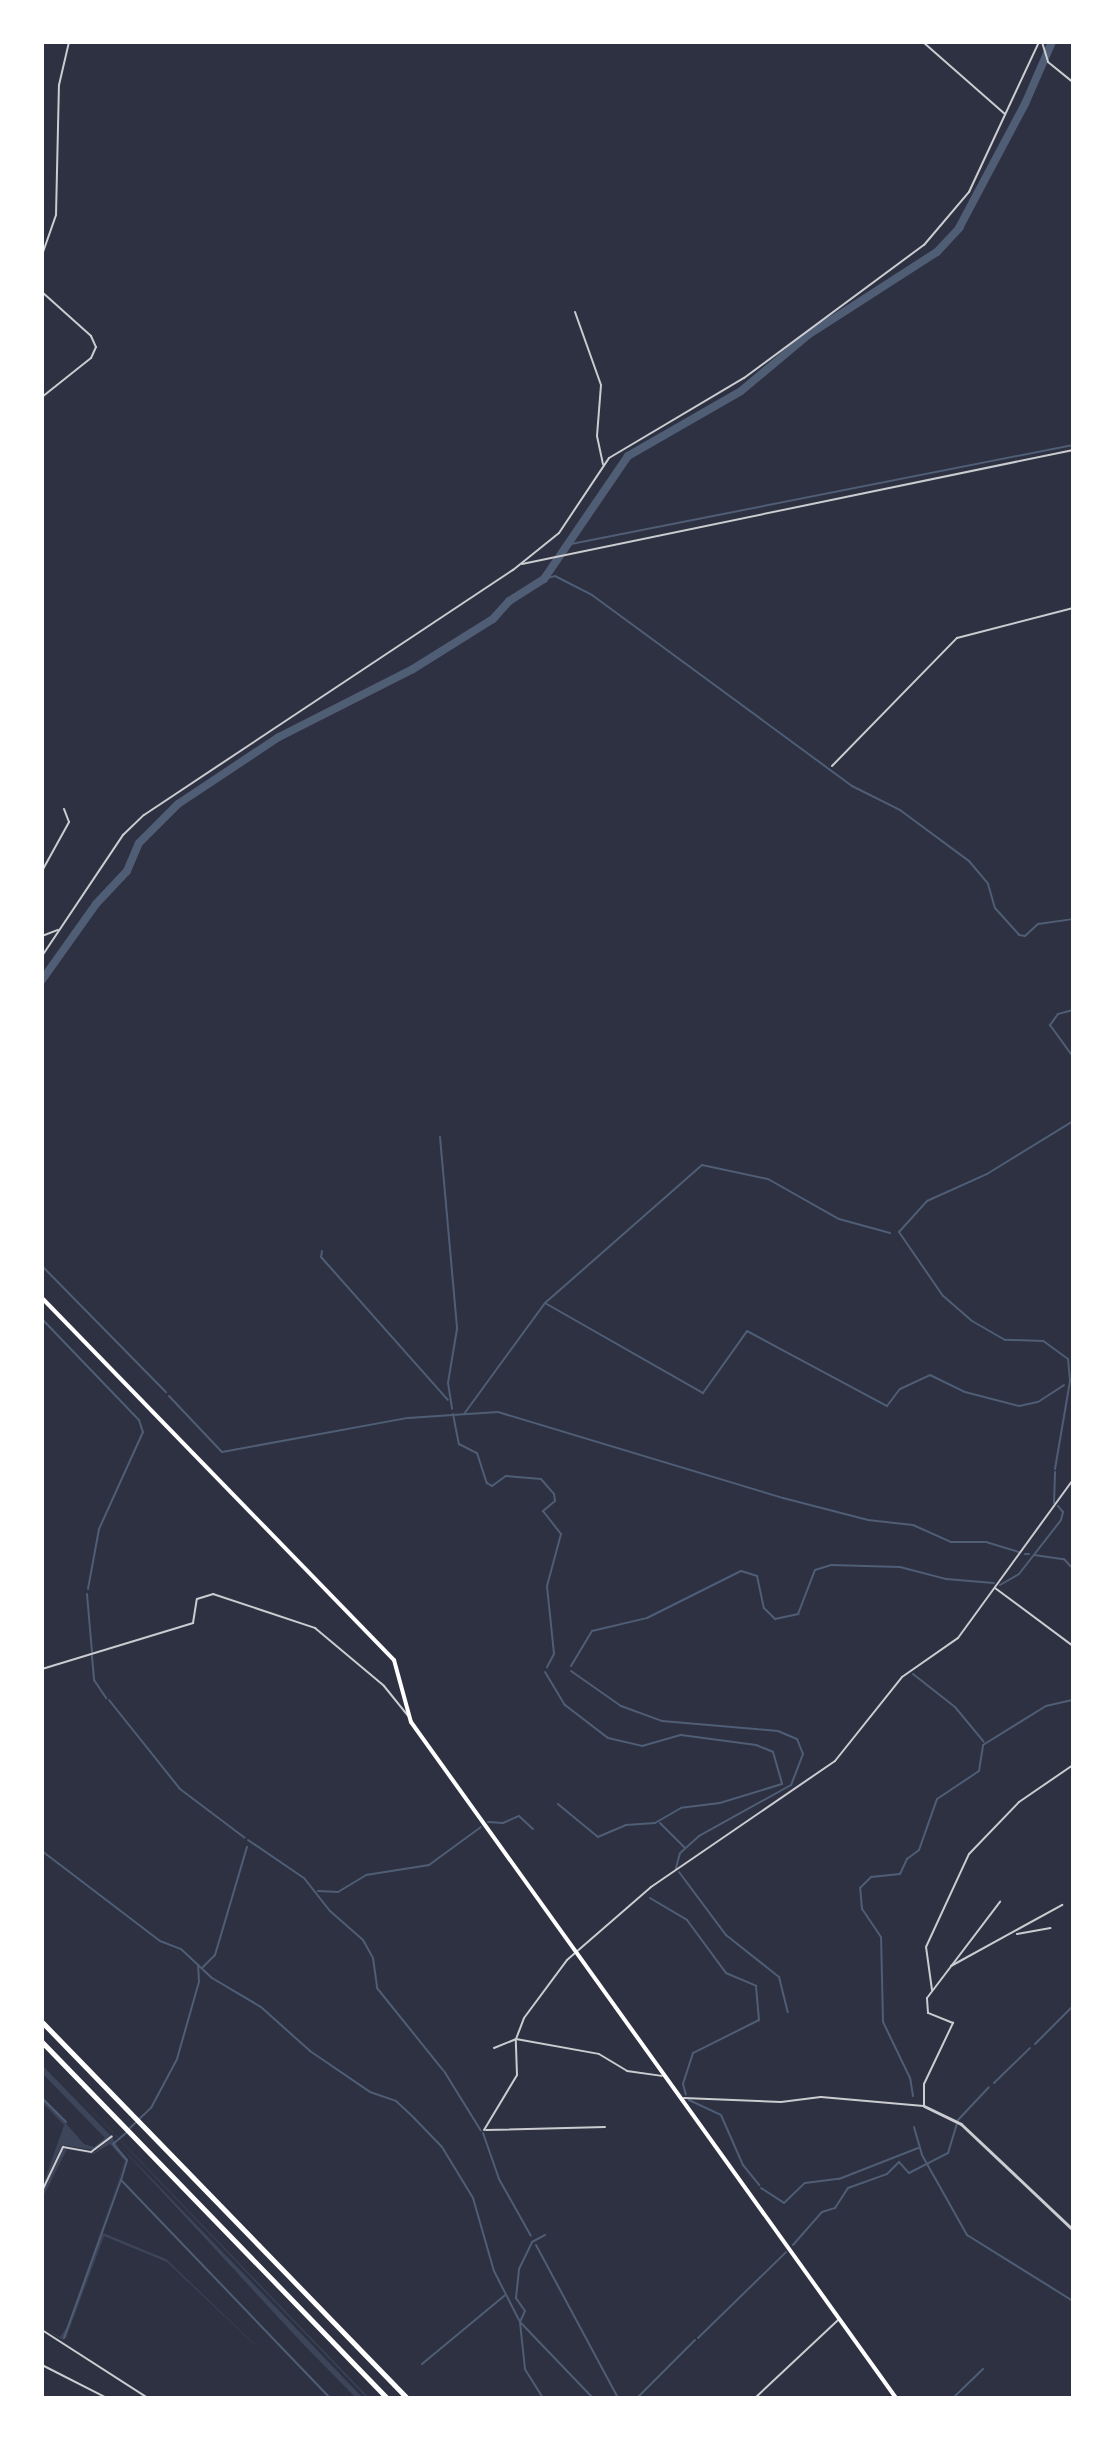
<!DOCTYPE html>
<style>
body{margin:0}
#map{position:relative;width:1115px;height:2440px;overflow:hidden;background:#2d3142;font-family:Georgia,serif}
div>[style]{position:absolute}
.green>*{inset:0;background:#3c4559}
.stream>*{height:2px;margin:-1px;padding:0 1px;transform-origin:1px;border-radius:1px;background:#4f5d75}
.river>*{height:8px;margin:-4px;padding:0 4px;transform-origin:4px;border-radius:4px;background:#4f5d75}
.minor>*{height:2px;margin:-1px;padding:0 1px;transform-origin:1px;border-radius:1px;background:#caccd0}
.tertiary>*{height:3px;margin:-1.5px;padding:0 1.5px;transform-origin:1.5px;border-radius:1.5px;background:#caccd0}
.primary>*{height:4px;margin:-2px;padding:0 2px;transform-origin:2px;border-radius:2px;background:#fff}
.motorway>*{height:5px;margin:-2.5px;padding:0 2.5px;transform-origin:2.5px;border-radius:2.5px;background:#fff}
span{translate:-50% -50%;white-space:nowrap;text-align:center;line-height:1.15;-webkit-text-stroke:8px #fff;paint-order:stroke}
.frame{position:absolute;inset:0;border:44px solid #fff;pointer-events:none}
</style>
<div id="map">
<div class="green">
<i style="clip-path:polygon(42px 2059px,159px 2180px,369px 2398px,367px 2398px)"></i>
<i style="clip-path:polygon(42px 2065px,111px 2136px,93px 2150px,62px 2145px,42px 2188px,64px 2125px,42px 2102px,42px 2096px,84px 2144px,94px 2147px,105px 2138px,42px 2073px)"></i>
<i style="clip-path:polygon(112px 2137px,126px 2160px,63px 2338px,103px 2233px,166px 2259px,272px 2361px,167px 2262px,104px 2236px,66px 2338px,63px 2340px,42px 2327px,60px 2337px,67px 2327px,125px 2161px,110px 2144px,93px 2154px,67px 2149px,42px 2199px,42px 2194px,63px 2150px,68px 2148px,95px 2152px)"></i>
<i style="clip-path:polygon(116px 2142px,268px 2299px,363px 2398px,356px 2398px,302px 2343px)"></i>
</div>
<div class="stream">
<i style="left:566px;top:545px;width:517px;rotate:-11.16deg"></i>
<i style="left:544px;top:579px;width:11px;rotate:-15deg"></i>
<i style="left:555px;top:576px;width:42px;rotate:27.2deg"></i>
<i style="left:592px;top:595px;width:323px;rotate:36.3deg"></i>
<i style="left:852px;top:786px;width:54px;rotate:26.6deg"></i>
<i style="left:900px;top:810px;width:86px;rotate:36.5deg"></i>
<i style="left:969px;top:861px;width:30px;rotate:50deg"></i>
<i style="left:988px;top:884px;width:25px;rotate:74deg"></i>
<i style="left:995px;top:908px;width:36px;rotate:48deg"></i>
<i style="left:1019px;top:935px;width:6px;rotate:9deg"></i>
<i style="left:1025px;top:936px;width:18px;rotate:-43deg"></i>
<i style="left:1038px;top:924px;width:35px;rotate:-8deg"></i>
<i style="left:1073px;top:1010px;width:16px;rotate:165deg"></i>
<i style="left:1058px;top:1014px;width:14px;rotate:126deg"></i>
<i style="left:1050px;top:1025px;width:39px;rotate:54deg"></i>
<i style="left:440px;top:1137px;width:193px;rotate:84.9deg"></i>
<i style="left:457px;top:1329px;width:55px;rotate:99.5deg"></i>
<i style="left:448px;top:1383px;width:26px;rotate:81deg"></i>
<i style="left:322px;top:1251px;width:6px;rotate:99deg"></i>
<i style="left:321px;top:1257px;width:191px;rotate:48.4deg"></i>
<i style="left:42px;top:1266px;width:177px;rotate:45.5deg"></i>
<i style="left:545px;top:1303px;width:182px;rotate:29.7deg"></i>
<i style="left:703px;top:1393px;width:76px;rotate:-54.6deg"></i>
<i style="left:747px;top:1331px;width:159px;rotate:28.2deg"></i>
<i style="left:887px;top:1406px;width:21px;rotate:-53deg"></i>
<i style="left:900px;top:1389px;width:33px;rotate:-25deg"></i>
<i style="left:930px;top:1375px;width:39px;rotate:26deg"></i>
<i style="left:965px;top:1392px;width:56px;rotate:14.5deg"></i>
<i style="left:1019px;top:1406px;width:19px;rotate:-12deg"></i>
<i style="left:1038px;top:1402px;width:31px;rotate:-33deg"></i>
<i style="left:42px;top:1319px;width:140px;rotate:46.2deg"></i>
<i style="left:139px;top:1420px;width:13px;rotate:72deg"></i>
<i style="left:143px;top:1432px;width:107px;rotate:114.4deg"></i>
<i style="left:99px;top:1529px;width:61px;rotate:100.4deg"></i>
<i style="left:169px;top:1396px;width:77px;rotate:46.6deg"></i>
<i style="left:222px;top:1452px;width:189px;rotate:-10.4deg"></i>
<i style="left:408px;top:1418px;width:90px;rotate:-3.8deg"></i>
<i style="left:498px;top:1412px;width:298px;rotate:16.8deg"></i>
<i style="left:783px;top:1498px;width:88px;rotate:14.5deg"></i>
<i style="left:868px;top:1520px;width:45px;rotate:6.3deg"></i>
<i style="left:913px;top:1525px;width:42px;rotate:24.1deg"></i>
<i style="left:951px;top:1542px;width:35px"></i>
<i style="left:986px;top:1542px;width:34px;rotate:17deg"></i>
<i style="left:453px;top:1414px;width:31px;rotate:79deg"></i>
<i style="left:459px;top:1444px;width:20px;rotate:27deg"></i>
<i style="left:477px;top:1453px;width:32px;rotate:72deg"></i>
<i style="left:487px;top:1483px;width:6px;rotate:31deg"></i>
<i style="left:492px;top:1486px;width:17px;rotate:-36deg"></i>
<i style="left:506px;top:1476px;width:35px;rotate:5deg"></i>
<i style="left:541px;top:1479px;width:20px;rotate:49deg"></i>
<i style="left:554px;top:1494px;width:7px;rotate:82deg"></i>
<i style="left:555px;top:1501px;width:16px;rotate:140deg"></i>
<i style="left:543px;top:1511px;width:29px;rotate:52deg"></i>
<i style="left:561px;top:1534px;width:54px;rotate:105.1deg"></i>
<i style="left:547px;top:1586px;width:68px;rotate:84.1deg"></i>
<i style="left:554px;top:1654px;width:15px;rotate:118deg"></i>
<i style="left:464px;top:1414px;width:137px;rotate:-53.9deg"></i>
<i style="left:545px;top:1303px;width:209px;rotate:-41.3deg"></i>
<i style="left:702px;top:1165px;width:67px;rotate:12deg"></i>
<i style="left:768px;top:1179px;width:81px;rotate:29.4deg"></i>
<i style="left:839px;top:1219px;width:53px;rotate:15.4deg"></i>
<i style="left:1055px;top:1469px;width:89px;rotate:-80.3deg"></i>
<i style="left:1070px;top:1381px;width:22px;rotate:-95deg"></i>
<i style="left:1068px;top:1359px;width:31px;rotate:-144deg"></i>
<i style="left:1043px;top:1341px;width:38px;rotate:-178deg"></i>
<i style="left:1005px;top:1340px;width:38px;rotate:-150deg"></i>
<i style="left:972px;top:1321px;width:38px;rotate:-139deg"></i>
<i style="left:943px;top:1296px;width:78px;rotate:-124.5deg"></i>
<i style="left:899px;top:1232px;width:42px;rotate:-47.9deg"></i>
<i style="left:927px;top:1201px;width:66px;rotate:-24.2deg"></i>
<i style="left:987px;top:1174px;width:101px;rotate:-31.6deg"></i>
<i style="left:1054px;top:1503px;width:31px;rotate:-88deg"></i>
<i style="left:1025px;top:1554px;width:4px"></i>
<i style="left:1034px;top:1555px;width:30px;rotate:8deg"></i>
<i style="left:1064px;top:1559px;width:13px;rotate:48deg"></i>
<i style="left:1000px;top:1585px;width:22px;rotate:-30deg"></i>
<i style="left:1019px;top:1574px;width:68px;rotate:-52.1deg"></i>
<i style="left:1061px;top:1520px;width:8px;rotate:-76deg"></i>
<i style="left:1063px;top:1512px;width:8px;rotate:-130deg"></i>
<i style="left:87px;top:1594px;width:58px;rotate:85.1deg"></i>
<i style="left:92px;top:1656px;width:24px;rotate:85deg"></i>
<i style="left:94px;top:1680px;width:22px;rotate:56deg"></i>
<i style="left:571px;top:1666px;width:41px;rotate:-59deg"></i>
<i style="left:592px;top:1631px;width:57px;rotate:-13.3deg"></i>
<i style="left:647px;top:1618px;width:105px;rotate:-26.6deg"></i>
<i style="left:741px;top:1571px;width:17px;rotate:17deg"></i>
<i style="left:757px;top:1576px;width:33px;rotate:78deg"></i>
<i style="left:764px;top:1608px;width:16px;rotate:45deg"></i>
<i style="left:775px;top:1619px;width:24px;rotate:-12deg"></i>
<i style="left:798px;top:1614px;width:47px;rotate:-68.9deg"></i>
<i style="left:815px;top:1570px;width:17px;rotate:-17deg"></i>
<i style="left:831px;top:1565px;width:69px;rotate:1.7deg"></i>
<i style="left:900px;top:1567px;width:48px;rotate:14.6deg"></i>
<i style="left:946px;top:1579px;width:48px;rotate:4.8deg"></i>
<i style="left:571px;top:1671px;width:61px;rotate:35deg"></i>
<i style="left:621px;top:1706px;width:44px;rotate:20.1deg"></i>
<i style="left:662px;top:1721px;width:116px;rotate:4.9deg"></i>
<i style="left:778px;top:1731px;width:21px;rotate:23deg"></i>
<i style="left:797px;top:1739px;width:16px;rotate:68deg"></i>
<i style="left:803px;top:1754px;width:33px;rotate:111deg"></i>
<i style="left:791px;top:1785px;width:105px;rotate:151deg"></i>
<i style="left:699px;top:1836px;width:25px;rotate:138deg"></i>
<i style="left:680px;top:1853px;width:16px;rotate:105deg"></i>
<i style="left:545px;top:1672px;width:39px;rotate:59deg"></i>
<i style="left:565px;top:1705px;width:54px;rotate:37.5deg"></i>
<i style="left:608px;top:1738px;width:35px;rotate:13deg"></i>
<i style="left:642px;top:1746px;width:41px;rotate:-15.8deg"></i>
<i style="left:681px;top:1735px;width:76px;rotate:7.6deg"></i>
<i style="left:756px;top:1745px;width:18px;rotate:22deg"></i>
<i style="left:773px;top:1752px;width:33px;rotate:74deg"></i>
<i style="left:782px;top:1784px;width:65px;rotate:163deg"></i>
<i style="left:720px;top:1803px;width:39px;rotate:173deg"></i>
<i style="left:681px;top:1808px;width:30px;rotate:150deg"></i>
<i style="left:655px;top:1823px;width:29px;rotate:176deg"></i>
<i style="left:626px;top:1825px;width:30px;rotate:157deg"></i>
<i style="left:598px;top:1837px;width:52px;rotate:-140.5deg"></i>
<i style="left:913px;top:1674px;width:53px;rotate:38.2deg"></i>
<i style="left:955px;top:1707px;width:45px;rotate:50.4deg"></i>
<i style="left:109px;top:1700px;width:114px;rotate:51.4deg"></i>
<i style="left:180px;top:1789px;width:81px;rotate:37deg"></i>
<i style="left:488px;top:1822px;width:15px;rotate:4deg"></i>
<i style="left:503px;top:1823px;width:17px;rotate:-24deg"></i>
<i style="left:519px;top:1816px;width:19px;rotate:43deg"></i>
<i style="left:660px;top:1823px;width:34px;rotate:45deg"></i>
<i style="left:248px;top:1840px;width:68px;rotate:34.2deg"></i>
<i style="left:304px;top:1878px;width:42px;rotate:51.8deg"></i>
<i style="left:330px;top:1911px;width:44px;rotate:41.3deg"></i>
<i style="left:363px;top:1940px;width:21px;rotate:61deg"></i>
<i style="left:373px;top:1958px;width:30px;rotate:82deg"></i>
<i style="left:377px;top:1988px;width:105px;rotate:51.2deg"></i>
<i style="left:42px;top:1851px;width:148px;rotate:37.3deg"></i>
<i style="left:160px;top:1941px;width:22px;rotate:21deg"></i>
<i style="left:181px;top:1949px;width:42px;rotate:43.1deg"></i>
<i style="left:212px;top:1978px;width:57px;rotate:30.6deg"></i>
<i style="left:261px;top:2007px;width:66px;rotate:41.9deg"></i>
<i style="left:310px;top:2051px;width:73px;rotate:34.3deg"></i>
<i style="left:370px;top:2092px;width:28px;rotate:19deg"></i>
<i style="left:396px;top:2101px;width:25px;rotate:43deg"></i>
<i style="left:414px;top:2118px;width:40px;rotate:46deg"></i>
<i style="left:442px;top:2147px;width:60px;rotate:58.7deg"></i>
<i style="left:473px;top:2198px;width:76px;rotate:74deg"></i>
<i style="left:494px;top:2271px;width:57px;rotate:63deg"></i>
<i style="left:520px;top:2322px;width:105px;rotate:46.2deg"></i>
<i style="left:679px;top:1872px;width:79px;rotate:53.3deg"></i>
<i style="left:726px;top:1935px;width:68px;rotate:38.4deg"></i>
<i style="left:779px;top:1977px;width:36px;rotate:76deg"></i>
<i style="left:318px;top:1891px;width:20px;rotate:3deg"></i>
<i style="left:338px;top:1892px;width:33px;rotate:-31deg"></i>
<i style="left:366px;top:1875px;width:64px;rotate:-9deg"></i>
<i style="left:429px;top:1865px;width:64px;rotate:-36.2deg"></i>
<i style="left:650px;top:1898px;width:43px;rotate:30.7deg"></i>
<i style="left:687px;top:1920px;width:66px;rotate:53.7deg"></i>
<i style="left:726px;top:1973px;width:33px;rotate:23deg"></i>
<i style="left:756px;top:1986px;width:34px;rotate:85deg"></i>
<i style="left:759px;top:2020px;width:74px;rotate:153.4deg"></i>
<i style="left:693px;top:2053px;width:33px;rotate:108deg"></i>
<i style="left:683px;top:2084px;width:11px;rotate:75deg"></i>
<i style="left:203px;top:1967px;width:17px;rotate:-45deg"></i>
<i style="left:215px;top:1955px;width:113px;rotate:-73.5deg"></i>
<i style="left:1035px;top:2044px;width:54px;rotate:-45deg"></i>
<i style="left:444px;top:2071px;width:70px;rotate:58.3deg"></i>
<i style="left:994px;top:2083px;width:50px;rotate:-44.2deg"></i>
<i style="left:913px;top:2096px;width:18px;rotate:-99deg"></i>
<i style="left:910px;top:2078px;width:62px;rotate:-115.7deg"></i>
<i style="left:883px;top:2022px;width:85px;rotate:-91.3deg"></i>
<i style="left:881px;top:1937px;width:34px;rotate:-124deg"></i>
<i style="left:862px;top:1909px;width:21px;rotate:-95deg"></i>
<i style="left:860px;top:1888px;width:16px;rotate:-45deg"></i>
<i style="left:871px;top:1877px;width:29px;rotate:-6deg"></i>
<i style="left:900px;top:1874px;width:17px;rotate:-65deg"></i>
<i style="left:907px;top:1859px;width:15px;rotate:-37deg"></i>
<i style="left:919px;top:1850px;width:54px;rotate:-70.6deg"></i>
<i style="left:937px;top:1799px;width:50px;rotate:-33.7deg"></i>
<i style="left:979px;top:1771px;width:26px;rotate:-81deg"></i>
<i style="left:983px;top:1745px;width:74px;rotate:-31.8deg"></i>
<i style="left:1046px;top:1706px;width:28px;rotate:-13deg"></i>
<i style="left:42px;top:2098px;width:34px;rotate:45deg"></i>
<i style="left:689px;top:2100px;width:35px;rotate:25deg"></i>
<i style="left:721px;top:2115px;width:55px;rotate:66.3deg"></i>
<i style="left:743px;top:2165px;width:26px;rotate:51deg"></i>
<i style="left:958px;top:2120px;width:45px;rotate:-46.8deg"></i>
<i style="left:914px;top:2127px;width:29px;rotate:74deg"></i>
<i style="left:922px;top:2155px;width:92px;rotate:60.6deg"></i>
<i style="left:967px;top:2235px;width:125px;rotate:31.9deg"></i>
<i style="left:130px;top:2128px;width:29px;rotate:-44deg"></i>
<i style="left:151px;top:2108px;width:55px;rotate:-62deg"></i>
<i style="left:177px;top:2059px;width:80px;rotate:-74.1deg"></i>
<i style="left:199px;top:1982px;width:17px;rotate:-93deg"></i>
<i style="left:483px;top:2133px;width:49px;rotate:70.8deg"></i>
<i style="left:499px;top:2179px;width:65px;rotate:60.7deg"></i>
<i style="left:121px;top:2180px;width:302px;rotate:46.2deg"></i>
<i style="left:761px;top:2188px;width:27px;rotate:33deg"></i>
<i style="left:784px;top:2203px;width:29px;rotate:-44deg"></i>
<i style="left:805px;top:2183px;width:34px;rotate:-7deg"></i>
<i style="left:839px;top:2179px;width:85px;rotate:-21.4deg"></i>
<i style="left:536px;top:2245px;width:174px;rotate:61.8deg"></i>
<i style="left:793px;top:2245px;width:44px;rotate:-48.7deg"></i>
<i style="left:822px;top:2212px;width:14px;rotate:-17deg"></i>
<i style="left:835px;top:2208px;width:24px;rotate:-57deg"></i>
<i style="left:848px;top:2188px;width:41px;rotate:-19.7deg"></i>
<i style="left:887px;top:2174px;width:17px;rotate:-45deg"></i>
<i style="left:899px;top:2162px;width:15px;rotate:48deg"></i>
<i style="left:909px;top:2173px;width:44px;rotate:-27.1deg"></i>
<i style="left:948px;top:2153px;width:30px;rotate:-73deg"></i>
<i style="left:64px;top:2338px;width:168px;rotate:-70.2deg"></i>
<i style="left:121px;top:2180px;width:21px;rotate:-73deg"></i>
<i style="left:127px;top:2160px;width:21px;rotate:-131deg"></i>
<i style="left:113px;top:2144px;width:17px;rotate:-40deg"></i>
<i style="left:698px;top:2338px;width:123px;rotate:-44.3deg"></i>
<i style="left:422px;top:2364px;width:107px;rotate:-39.7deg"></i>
<i style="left:543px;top:2398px;width:34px;rotate:-122deg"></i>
<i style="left:525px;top:2369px;width:47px;rotate:-96.1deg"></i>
<i style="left:520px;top:2322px;width:12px;rotate:-66deg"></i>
<i style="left:525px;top:2311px;width:16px;rotate:-125deg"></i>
<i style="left:516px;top:2298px;width:29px;rotate:-84deg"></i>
<i style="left:519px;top:2269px;width:30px;rotate:-64deg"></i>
<i style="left:532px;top:2242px;width:15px;rotate:-28deg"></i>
<i style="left:637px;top:2398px;width:82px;rotate:-45deg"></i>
<i style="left:953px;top:2398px;width:42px;rotate:-44deg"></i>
</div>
<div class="river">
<i style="left:42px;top:980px;width:93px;rotate:-54.6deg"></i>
<i style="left:96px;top:904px;width:45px;rotate:-46.8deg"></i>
<i style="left:127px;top:871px;width:30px;rotate:-67deg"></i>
<i style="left:139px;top:843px;width:55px;rotate:-45deg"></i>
<i style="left:178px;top:804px;width:121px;rotate:-33.6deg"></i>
<i style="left:279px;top:737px;width:150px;rotate:-26.9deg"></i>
<i style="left:413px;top:669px;width:94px;rotate:-32deg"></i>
<i style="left:493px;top:619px;width:24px;rotate:-48deg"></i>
<i style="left:509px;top:601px;width:41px;rotate:-32.2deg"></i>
<i style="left:544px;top:579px;width:149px;rotate:-55.7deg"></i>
<i style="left:628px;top:456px;width:130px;rotate:-29.9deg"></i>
<i style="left:741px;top:391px;width:87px;rotate:-39.9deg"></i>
<i style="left:808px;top:335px;width:153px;rotate:-32.8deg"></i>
<i style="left:937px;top:252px;width:33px;rotate:-47deg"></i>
<i style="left:959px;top:228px;width:140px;rotate:-62deg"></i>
<i style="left:1025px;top:104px;width:68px;rotate:-66.5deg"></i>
</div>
<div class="minor">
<i style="left:923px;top:42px;width:109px;rotate:41.3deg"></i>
<i style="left:1042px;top:42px;width:21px;rotate:73deg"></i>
<i style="left:1048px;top:62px;width:32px;rotate:39deg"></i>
<i style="left:42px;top:255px;width:42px;rotate:-70.7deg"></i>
<i style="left:56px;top:215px;width:130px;rotate:-88.7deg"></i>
<i style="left:59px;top:85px;width:44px;rotate:-76.9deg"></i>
<i style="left:42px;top:292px;width:66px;rotate:41.9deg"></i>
<i style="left:91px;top:336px;width:12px;rotate:66deg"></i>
<i style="left:96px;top:347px;width:12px;rotate:114deg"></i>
<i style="left:91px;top:358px;width:63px;rotate:141.5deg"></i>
<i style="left:575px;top:312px;width:77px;rotate:70.4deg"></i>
<i style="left:601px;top:385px;width:51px;rotate:94.5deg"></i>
<i style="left:597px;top:436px;width:29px;rotate:78deg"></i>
<i style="left:522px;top:564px;width:563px;rotate:-11.69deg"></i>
<i style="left:832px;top:766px;width:179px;rotate:-45.7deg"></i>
<i style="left:957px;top:638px;width:120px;rotate:-14.5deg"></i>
<i style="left:42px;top:871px;width:56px;rotate:-61.1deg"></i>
<i style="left:69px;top:822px;width:14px;rotate:-111deg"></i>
<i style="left:42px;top:936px;width:17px;rotate:-21deg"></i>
<i style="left:42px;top:956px;width:146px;rotate:-56.2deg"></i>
<i style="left:123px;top:835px;width:29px;rotate:-44deg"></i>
<i style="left:144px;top:815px;width:443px;rotate:-33.6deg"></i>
<i style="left:513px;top:570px;width:59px;rotate:-38.8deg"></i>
<i style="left:559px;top:533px;width:90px;rotate:-56.3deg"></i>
<i style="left:609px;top:458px;width:157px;rotate:-30.7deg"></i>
<i style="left:744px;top:378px;width:224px;rotate:-36.5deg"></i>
<i style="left:924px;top:245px;width:70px;rotate:-49.7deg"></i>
<i style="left:969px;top:192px;width:166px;rotate:-65deg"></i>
<i style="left:995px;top:1588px;width:97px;rotate:36.6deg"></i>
<i style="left:42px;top:1669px;width:158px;rotate:-16.9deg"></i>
<i style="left:193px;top:1623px;width:24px;rotate:-81deg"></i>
<i style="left:197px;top:1599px;width:17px;rotate:-17deg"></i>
<i style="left:213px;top:1594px;width:108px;rotate:18.4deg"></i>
<i style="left:315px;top:1628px;width:90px;rotate:40deg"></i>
<i style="left:384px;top:1686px;width:38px;rotate:51deg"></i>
<i style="left:1017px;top:1934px;width:34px;rotate:-10deg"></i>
<i style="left:951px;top:1966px;width:127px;rotate:-28.8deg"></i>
<i style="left:932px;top:1990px;width:43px;rotate:-97.9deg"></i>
<i style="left:926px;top:1947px;width:102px;rotate:-65.2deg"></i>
<i style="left:969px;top:1854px;width:72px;rotate:-46.1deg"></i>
<i style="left:1019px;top:1802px;width:65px;rotate:-34.4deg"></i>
<i style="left:494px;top:2048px;width:24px;rotate:-22deg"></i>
<i style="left:516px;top:2039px;width:84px;rotate:10.2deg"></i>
<i style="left:599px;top:2054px;width:33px;rotate:31deg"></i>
<i style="left:627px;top:2071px;width:35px;rotate:8deg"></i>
<i style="left:684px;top:2098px;width:97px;rotate:2.4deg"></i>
<i style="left:781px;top:2102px;width:40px;rotate:-7.1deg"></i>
<i style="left:821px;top:2097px;width:103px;rotate:5deg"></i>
<i style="left:924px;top:2106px;width:22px;rotate:-90deg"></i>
<i style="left:924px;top:2084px;width:68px;rotate:-64.6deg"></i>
<i style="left:953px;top:2023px;width:27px;rotate:-158deg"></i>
<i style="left:928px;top:2013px;width:15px;rotate:-94deg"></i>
<i style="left:927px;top:1998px;width:121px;rotate:-52.8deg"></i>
<i style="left:484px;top:2130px;width:64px;rotate:-59deg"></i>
<i style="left:517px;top:2075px;width:36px;rotate:-92deg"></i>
<i style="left:516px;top:2039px;width:22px;rotate:-69deg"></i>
<i style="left:524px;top:2018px;width:72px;rotate:-53.4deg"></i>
<i style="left:567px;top:1960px;width:111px;rotate:-41deg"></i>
<i style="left:651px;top:1887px;width:223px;rotate:-34.4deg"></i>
<i style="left:835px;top:1761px;width:107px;rotate:-51.4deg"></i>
<i style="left:902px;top:1677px;width:68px;rotate:-34.9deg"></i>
<i style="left:958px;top:1638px;width:195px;rotate:-54deg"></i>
<i style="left:486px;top:2130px;width:119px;rotate:-1.4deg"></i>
<i style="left:42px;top:2191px;width:49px;rotate:-64.5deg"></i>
<i style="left:63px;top:2147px;width:28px;rotate:10deg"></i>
<i style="left:91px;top:2152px;width:26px;rotate:-37deg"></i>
<i style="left:42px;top:2330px;width:126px;rotate:32.7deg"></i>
<i style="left:42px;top:2365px;width:73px;rotate:26.9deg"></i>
<i style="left:755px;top:2398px;width:114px;rotate:-43.2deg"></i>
</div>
<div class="tertiary">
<i style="left:924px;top:2106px;width:41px;rotate:25.9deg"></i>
<i style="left:961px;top:2124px;width:154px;rotate:43.4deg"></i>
</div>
<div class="primary">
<i style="left:42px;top:1298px;width:505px;rotate:45.8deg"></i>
<i style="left:394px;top:1660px;width:64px;rotate:74.7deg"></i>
<i style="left:411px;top:1722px;width:832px;rotate:54.34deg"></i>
</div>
<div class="motorway">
<i style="left:42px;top:2022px;width:524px;rotate:45.85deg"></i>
<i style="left:42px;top:2042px;width:496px;rotate:45.9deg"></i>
</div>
<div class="frame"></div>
</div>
